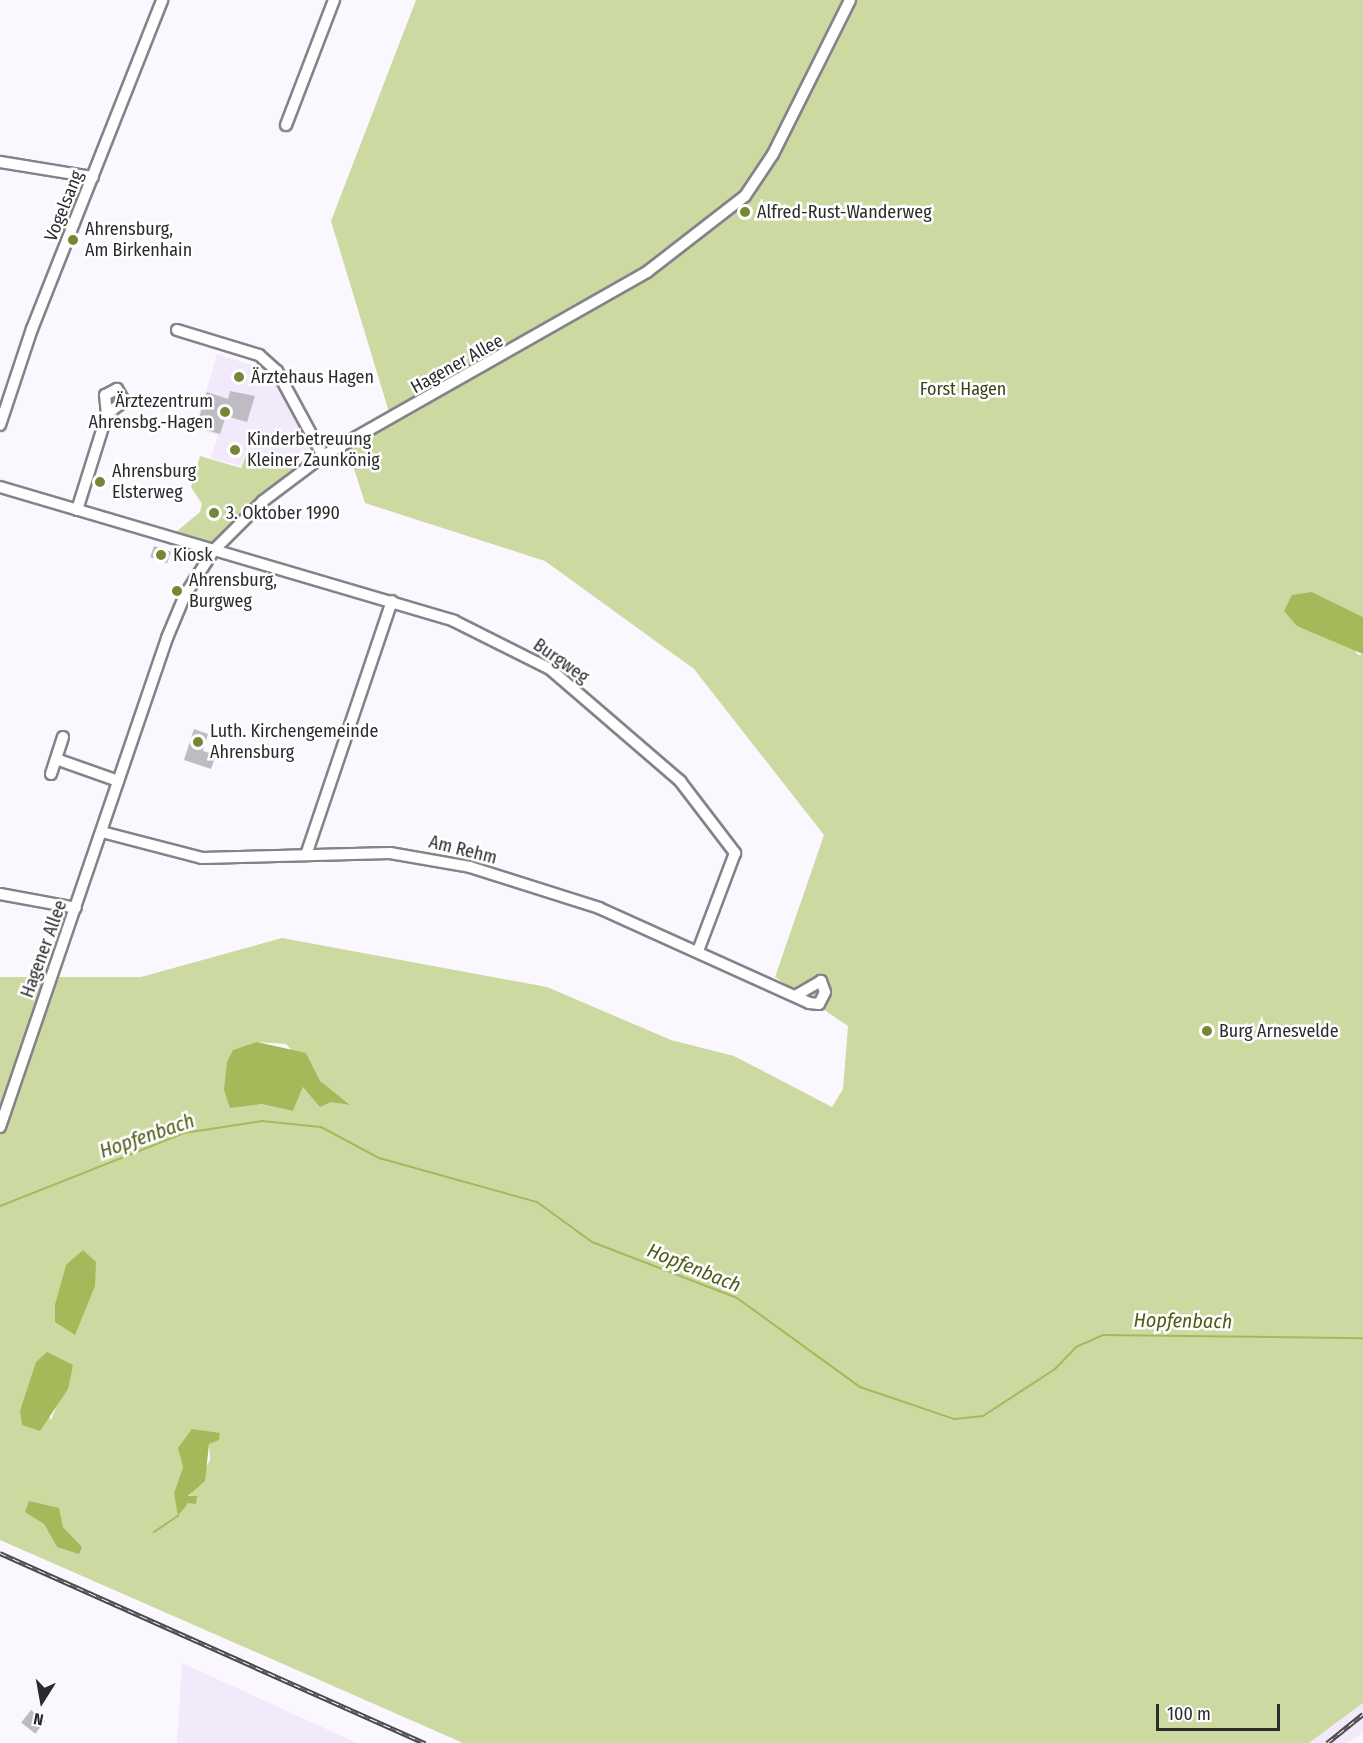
<!DOCTYPE html>
<meta charset="utf-8">
<style>
body{margin:0}
#map{position:relative;width:1363px;height:1743px;overflow:hidden;background:#fbf7fe;font-family:"Fira Sans Condensed",sans-serif}
div>[style]{position:absolute}
.built>*{inset:0;background:#f2eafa}
.green>*{inset:0;background:#ccdaa2}
.water>*{inset:0;background:#a4b95a}
.stream>*{height:2px;margin:-1px;padding:0 1px;transform-origin:1px;border-radius:1px;background:#a4b95a}
.building>*{inset:0;background:#bfbbc3;transform-origin:0 0}
.roads{filter:drop-shadow(2px 0 #86828a) drop-shadow(-2px 0 #86828a) drop-shadow(0 2px #86828a) drop-shadow(0 -2px #86828a)}
.minor>*{height:10px;margin:-5px;padding:0 5px;transform-origin:5px;border-radius:5px;background:#fff}
.rail>*{height:4.5px;margin-top:-2.25px;transform-origin:0;background:repeating-linear-gradient(90deg,#fff 0 7px,#4b494c 0 14px);box-sizing:border-box;border-block:2px solid #4b494c}
.dots>*{width:16px;height:16px;translate:-50% -50%;box-sizing:border-box;border:3px solid #fff;border-radius:50%}
span{translate:-50% -50%;white-space:nowrap;text-align:center;line-height:1.15;-webkit-text-stroke:5px #fff;paint-order:stroke}
.street-label{font-size:18px;color:#2c2a2d}
.poi-label{font-size:18px;color:#2c2a2d}
.left{translate:0 -50%;text-align:left}
.right{translate:-100% -50%;text-align:right}
.park-label{font-size:18px;color:#3b431b}
.water-label{font-size:20px;color:#4f5c18;font-style:italic}
.north{position:absolute;left:12px;top:1671px;width:60px;height:60px;-webkit-text-stroke:4px #fff;paint-order:stroke;rotate:191deg;font-size:16px;font-weight:700;line-height:24px;text-align:center;color:#2c2a2d}
.north::after{content:'';display:block;margin:auto;width:21px;height:27px;background:#2c2a2d;clip-path:polygon(50% 0,100% 100%,50% 72%,0 100%)}
.scale{position:absolute;left:1156px;top:1704px;width:124px;height:27px;box-sizing:border-box;border:3px solid #2c2a2d;border-top:0;padding-left:8px;font-size:18px;line-height:21px;white-space:nowrap;color:#2c2a2d;-webkit-text-stroke:4px #fff;paint-order:stroke}
</style>
<div id="map">
<div class="built">
<i style="clip-path:polygon(217px 354px,270px 371px,315px 452px,295px 463px,247px 448px,241px 466px,211px 458px,218px 435px,195px 429px)"></i>
<i style="clip-path:polygon(182px 1663px,357px 1743px,177px 1743px)"></i>
<i style="clip-path:polygon(1363px 1703px,1363px 1732px,1348px 1743px,1309px 1743px)"></i>
</div>
<div class="green">
<i style="clip-path:polygon(evenodd,416px 0,1363px 0,1363px 617px,1312px 592px,1358px 655px,1363px 654px,1363px 1703px,1309px 1743px,463px 1743px,0 1540px,0 977px,141px 977px,282px 938px,547px 987px,671px 1040px,734px 1056px,832px 1107px,843px 1089px,848px 1026px,775px 977px,824px 835px,694px 669px,545px 561px,365px 503px,347px 447px,392px 422px,331px 221px,416px 0,257px 1042px,286px 1044px,330px 1092px,349px 1104px,303px 1087px,293px 1111px,260px 1104px,257px 1042px,416px 0,36px 1363px,73px 1366px,51px 1420px,30px 1385px,36px 1363px,416px 0,220px 1433px,209px 1443px,210px 1460px,179px 1515px,174px 1493px,183px 1467px,220px 1433px,416px 0,58px 1508px,63px 1527px,81px 1546px,57px 1547px,44px 1524px,58px 1508px)"></i>
<i style="clip-path:polygon(248px 450px,302px 468px,213px 544px,176px 532px,200px 512px,202px 504px,191px 487px,200px 456px,241px 468px)"></i>
</div>
<div class="water">
<i style="clip-path:polygon(1312px 592px,1363px 617px,1363px 654px,1297px 626px,1284px 611px,1292px 595px)"></i>
<i style="clip-path:polygon(257px 1042px,306px 1053px,320px 1081px,350px 1105px,331px 1102px,320px 1107px,303px 1087px,293px 1111px,261px 1104px,230px 1108px,224px 1090px,227px 1062px,233px 1050px)"></i>
<i style="clip-path:polygon(83px 1250px,96px 1262px,95px 1286px,75px 1335px,55px 1322px,55px 1305px,66px 1265px)"></i>
<i style="clip-path:polygon(47px 1352px,73px 1365px,68px 1389px,40px 1431px,22px 1425px,20px 1411px,36px 1362px)"></i>
<i style="clip-path:polygon(192px 1429px,220px 1433px,219px 1440px,209px 1444px,205px 1481px,188px 1496px,197px 1496px,196px 1504px,188px 1503px,178px 1516px,174px 1493px,183px 1467px,178px 1448px)"></i>
<i style="clip-path:polygon(29px 1501px,59px 1508px,63px 1527px,82px 1547px,79px 1554px,57px 1547px,44px 1524px,25px 1512px)"></i>
</div>
<div class="stream">
<i style="left:0;top:1206px;width:198px;rotate:-21.6deg"></i>
<i style="left:184px;top:1133px;width:79px;rotate:-8.7deg"></i>
<i style="left:262px;top:1121px;width:59px;rotate:5.8deg"></i>
<i style="left:321px;top:1127px;width:66px;rotate:28.1deg"></i>
<i style="left:379px;top:1158px;width:164px;rotate:15.6deg"></i>
<i style="left:537px;top:1202px;width:68px;rotate:36deg"></i>
<i style="left:592px;top:1242px;width:155px;rotate:21.1deg"></i>
<i style="left:737px;top:1298px;width:152px;rotate:35.9deg"></i>
<i style="left:860px;top:1387px;width:99px;rotate:18.8deg"></i>
<i style="left:954px;top:1419px;width:29px;rotate:-6deg"></i>
<i style="left:983px;top:1416px;width:86px;rotate:-33.1deg"></i>
<i style="left:1055px;top:1369px;width:30px;rotate:-46deg"></i>
<i style="left:1076px;top:1347px;width:30px;rotate:-24deg"></i>
<i style="left:1103px;top:1335px;width:260px;rotate:0.7deg"></i>
<i style="left:154px;top:1532px;width:29px;rotate:-34deg"></i>
</div>
<div class="building">
<i style="clip-path:polygon(230px 391px,255px 396px,247px 422px,226px 416px,220px 434px,196px 427px,207px 392px,228px 399px)"></i>
<i style="left:154px;top:546px;width:18px;height:12px;rotate:19deg"></i>
<i style="clip-path:polygon(194px 729px,208px 734px,203px 751px,216px 755px,211px 769px,184px 760px)"></i>
<i style="left:31px;top:1710px;width:18px;height:16px;rotate:38deg"></i>
</div>
<div class="roads">
<div class="minor">
<i style="left:286px;top:125px;width:134px;rotate:-69deg"></i>
<i style="left:0;top:162px;width:94px;rotate:9.2deg"></i>
<i style="left:177px;top:330px;width:86px;rotate:17deg"></i>
<i style="left:259px;top:355px;width:24px;rotate:42deg"></i>
<i style="left:277px;top:371px;width:97px;rotate:61.6deg"></i>
<i style="left:0;top:425px;width:101px;rotate:-71.6deg"></i>
<i style="left:32px;top:329px;width:354px;rotate:-68.4deg"></i>
<i style="left:0;top:487px;width:473px;rotate:16.4deg"></i>
<i style="left:454px;top:621px;width:107px;rotate:26.6deg"></i>
<i style="left:550px;top:669px;width:172px;rotate:40.7deg"></i>
<i style="left:680px;top:781px;width:91px;rotate:52.6deg"></i>
<i style="left:735px;top:853px;width:105px;rotate:110.7deg"></i>
<i style="left:77px;top:510px;width:101px;rotate:-72.6deg"></i>
<i style="left:107px;top:414px;width:21px;rotate:-37deg"></i>
<i style="left:124px;top:401px;width:14px;rotate:-120deg"></i>
<i style="left:117px;top:389px;width:13px;rotate:153deg"></i>
<i style="left:105px;top:395px;width:19px;rotate:84deg"></i>
<i style="left:56px;top:759px;width:66px;rotate:19.5deg"></i>
<i style="left:51px;top:774px;width:39px;rotate:-72deg"></i>
<i style="left:102px;top:832px;width:103px;rotate:14.6deg"></i>
<i style="left:202px;top:858px;width:188px;rotate:-1.5deg"></i>
<i style="left:390px;top:853px;width:81px;rotate:9.9deg"></i>
<i style="left:470px;top:867px;width:135px;rotate:17.6deg"></i>
<i style="left:599px;top:908px;width:230px;rotate:24.3deg"></i>
<i style="left:809px;top:1003px;width:10px;rotate:6deg"></i>
<i style="left:819px;top:1004px;width:13px;rotate:-63deg"></i>
<i style="left:825px;top:992px;width:12px;rotate:-110deg"></i>
<i style="left:821px;top:981px;width:28px;rotate:150deg"></i>
<i style="left:306px;top:855px;width:268px;rotate:-71.3deg"></i>
<i style="left:0;top:894px;width:77px;rotate:10.4deg"></i>
<i style="left:0;top:1127px;width:517px;rotate:-71.14deg"></i>
<i style="left:167px;top:638px;width:47px;rotate:-67.3deg"></i>
<i style="left:185px;top:595px;width:54px;rotate:-57.2deg"></i>
<i style="left:214px;top:550px;width:69px;rotate:-45deg"></i>
<i style="left:263px;top:501px;width:75px;rotate:-36.9deg"></i>
<i style="left:323px;top:456px;width:373px;rotate:-29.6deg"></i>
<i style="left:647px;top:272px;width:124px;rotate:-37.8deg"></i>
<i style="left:745px;top:196px;width:50px;rotate:-56.3deg"></i>
<i style="left:773px;top:154px;width:172px;rotate:-63.4deg"></i>
</div>
</div>
<div class="rail">
<i style="left:0;top:1553px;width:466px;rotate:24.1deg"></i>
<i style="left:1327px;top:1743px;width:46px;rotate:-38.9deg"></i>
</div>
<div class="dots">
<i style="left:745px;top:212px;background:#768635"></i>
<i style="left:73px;top:240px;background:#768635"></i>
<i style="left:239px;top:377px;background:#768635"></i>
<i style="left:225px;top:412px;background:#768635"></i>
<i style="left:235px;top:450px;background:#768635"></i>
<i style="left:100px;top:482px;background:#768635"></i>
<i style="left:214px;top:513px;background:#768635"></i>
<i style="left:161px;top:555px;background:#768635"></i>
<i style="left:177px;top:591px;background:#768635"></i>
<i style="left:198px;top:742px;background:#768635"></i>
<i style="left:1207px;top:1031px;background:#768635"></i>
</div>
<div class="street-label">
<span style="left:64px;top:206px;rotate:-68deg">Vogelsang</span>
<span style="left:457px;top:364px;rotate:-29deg">Hagener Allee</span>
<span style="left:561px;top:661px;rotate:35deg">Burgweg</span>
<span style="left:463px;top:850px;rotate:14deg">Am Rehm</span>
<span style="left:44px;top:949px;rotate:-70deg">Hagener Allee</span>
</div>
<div class="poi-label">
<span class="left" style="left:757px;top:212px">Alfred-Rust-Wanderweg</span>
<span class="left" style="left:85px;top:240px">Ahrensburg,<br>Am Birkenhain</span>
<span class="left" style="left:251px;top:377px">Ärztehaus Hagen</span>
<span class="right" style="left:213px;top:412px">Ärztezentrum<br>Ahrensbg.-Hagen</span>
<span class="left" style="left:247px;top:450px">Kinderbetreuung<br>Kleiner Zaunkönig</span>
<span class="left" style="left:112px;top:482px">Ahrensburg<br>Elsterweg</span>
<span class="left" style="left:226px;top:513px">3. Oktober 1990</span>
<span class="left" style="left:173px;top:555px">Kiosk</span>
<span class="left" style="left:189px;top:591px">Ahrensburg,<br>Burgweg</span>
<span class="left" style="left:210px;top:742px">Luth. Kirchengemeinde<br>Ahrensburg</span>
<span class="left" style="left:1219px;top:1031px">Burg Arnesvelde</span>
</div>
<div class="park-label">
<span style="left:963px;top:389px">Forst Hagen</span>
</div>
<div class="water-label">
<span style="left:147px;top:1136px;rotate:-19deg">Hopfenbach</span>
<span style="left:694px;top:1268px;rotate:22deg">Hopfenbach</span>
<span style="left:1183px;top:1321px;rotate:1deg">Hopfenbach</span>
</div>
<div class="north">N</div>
<div class="scale">100 m</div>
</div>
